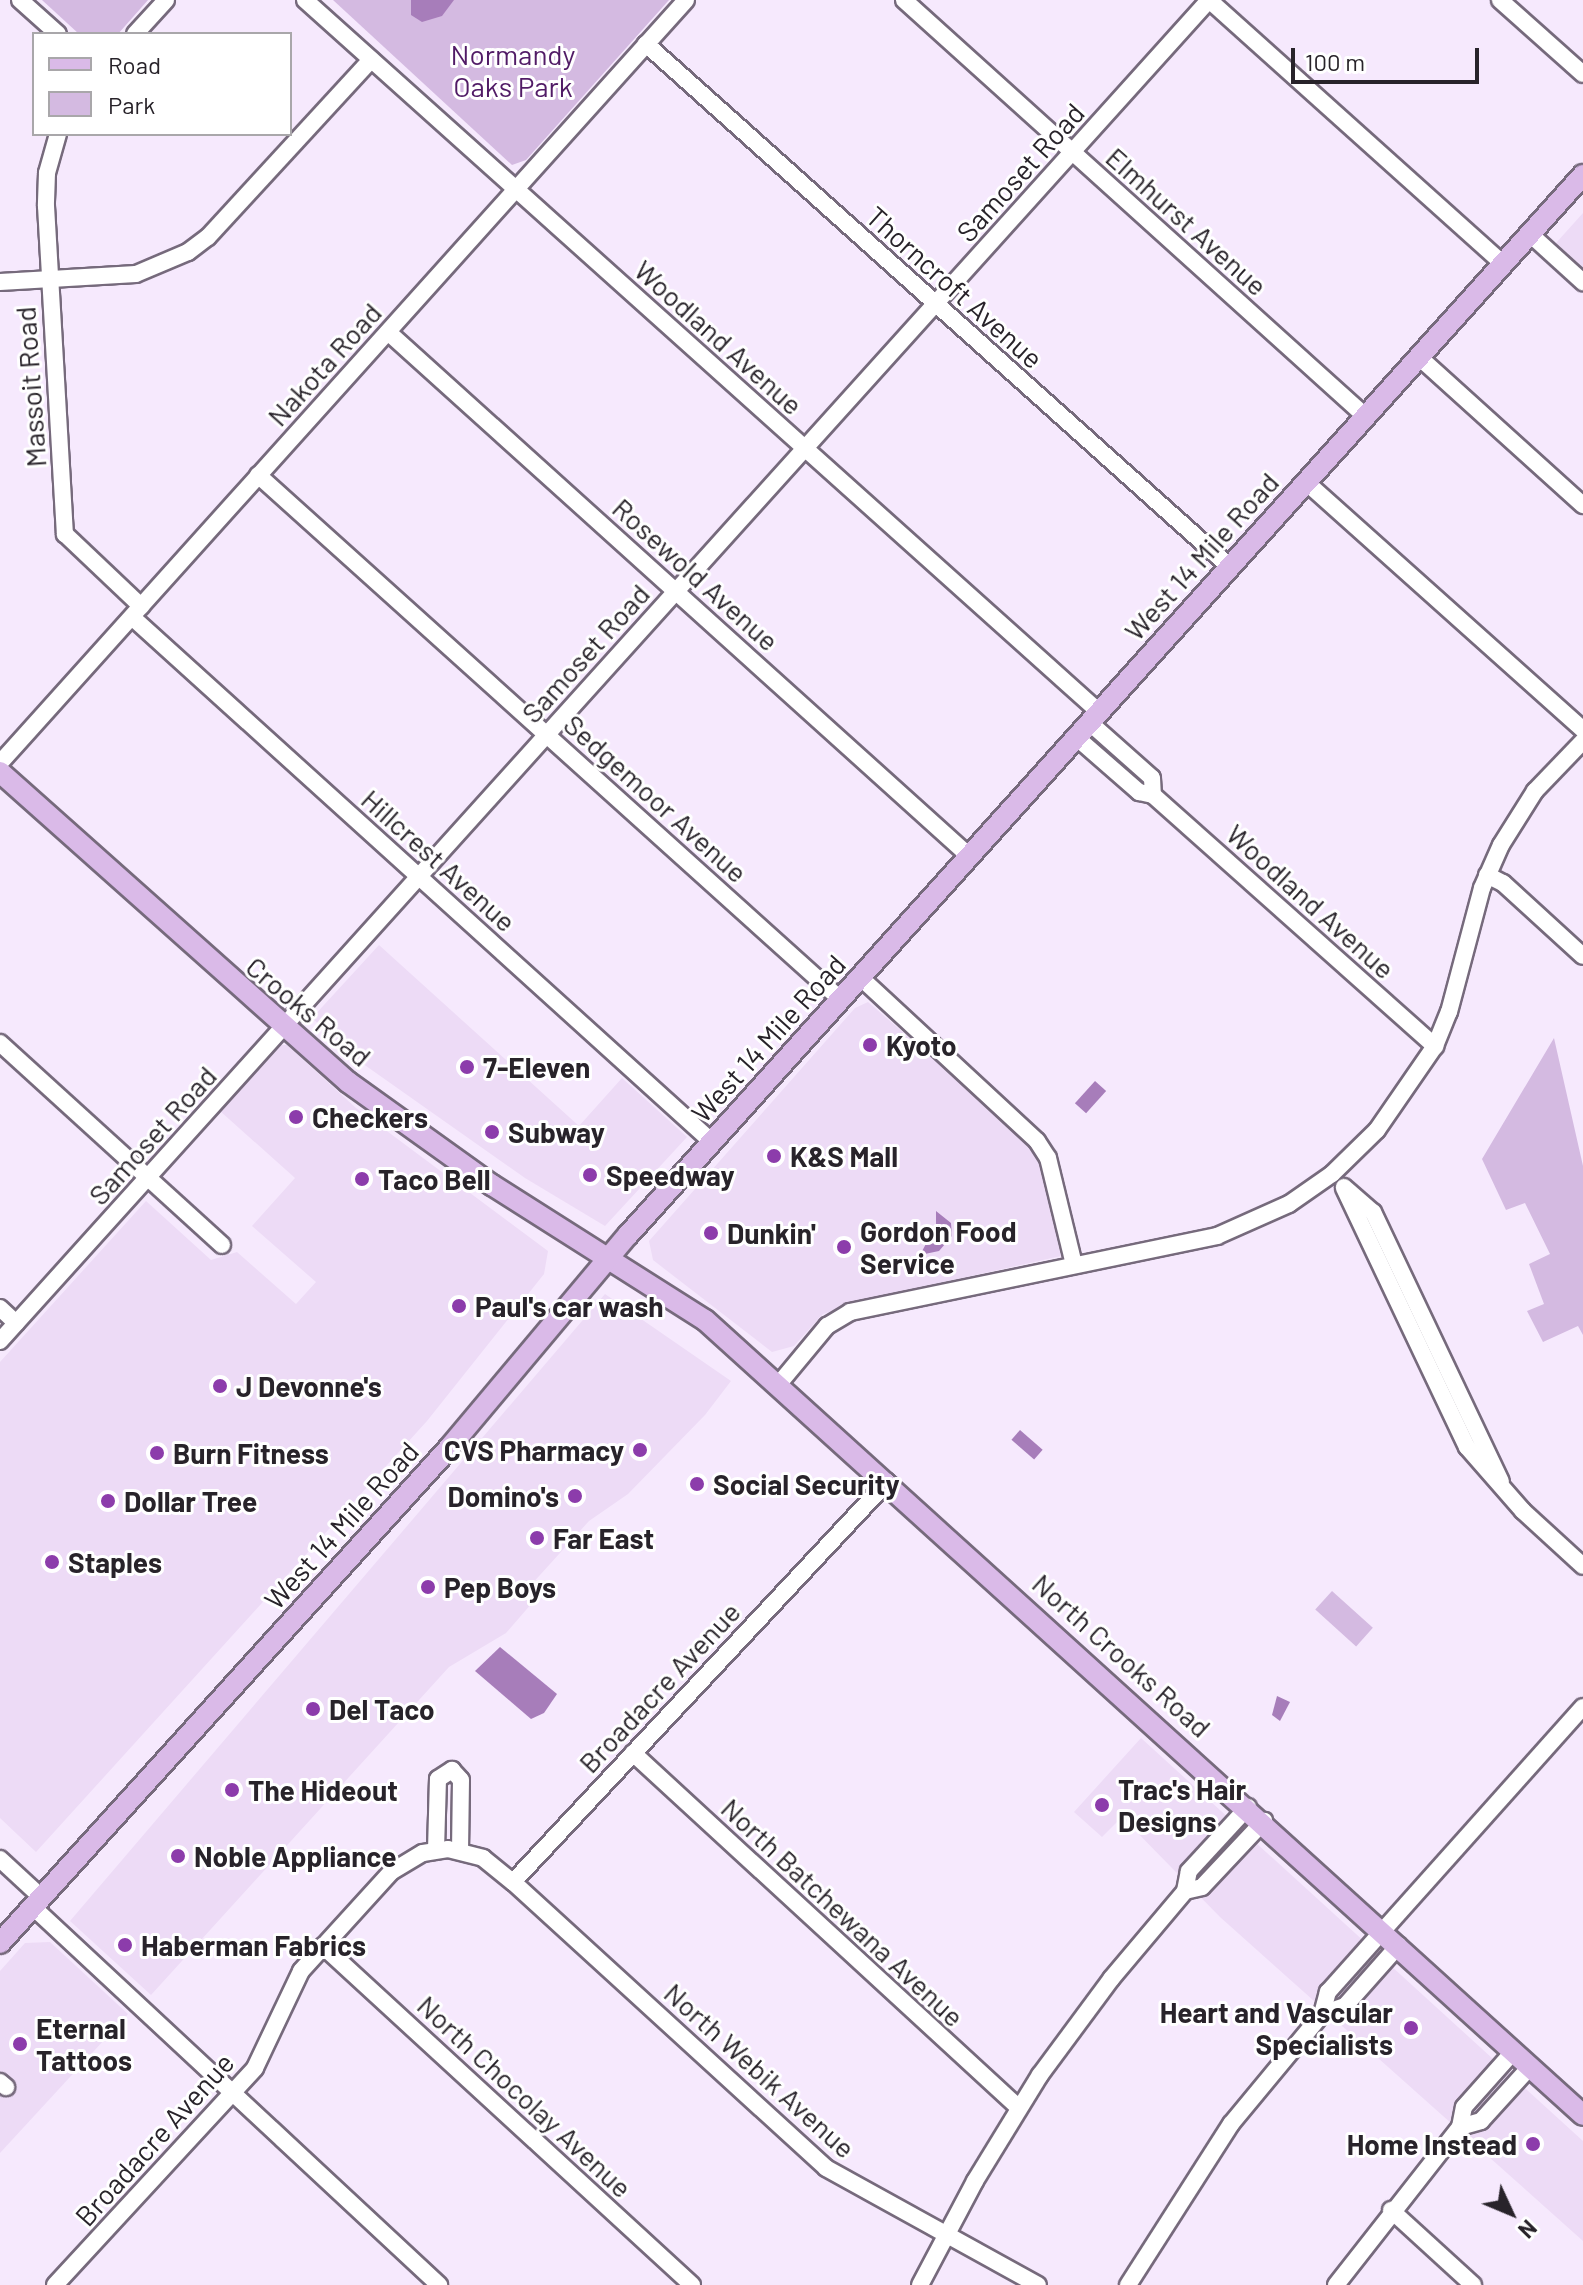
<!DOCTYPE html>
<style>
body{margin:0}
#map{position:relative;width:1583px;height:2285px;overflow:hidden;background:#f6e9fd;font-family:Barlow,sans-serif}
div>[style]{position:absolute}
.built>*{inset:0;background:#eddbf6}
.green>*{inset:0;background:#d4bae1;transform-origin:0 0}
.water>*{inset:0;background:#a77dba;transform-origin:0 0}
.roads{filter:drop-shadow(2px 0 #766a7c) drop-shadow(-2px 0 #766a7c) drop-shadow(0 2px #766a7c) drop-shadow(0 -2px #766a7c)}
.minor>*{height:16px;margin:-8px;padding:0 8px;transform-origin:8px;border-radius:8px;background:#fff}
.major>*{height:20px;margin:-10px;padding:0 10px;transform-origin:10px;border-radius:10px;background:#dabae8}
.dots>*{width:22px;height:22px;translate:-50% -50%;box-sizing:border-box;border:4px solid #fff;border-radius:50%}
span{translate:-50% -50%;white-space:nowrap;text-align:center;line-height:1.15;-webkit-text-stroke:6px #fff;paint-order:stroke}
.park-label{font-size:28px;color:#511b66}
.street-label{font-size:28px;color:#28232a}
.poi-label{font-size:28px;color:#28232a;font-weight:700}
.left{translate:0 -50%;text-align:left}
.right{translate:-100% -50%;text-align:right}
.legend{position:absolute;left:32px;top:32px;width:260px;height:104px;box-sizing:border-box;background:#fff;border:2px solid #a9a7aa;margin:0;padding:10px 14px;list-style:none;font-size:24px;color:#28232a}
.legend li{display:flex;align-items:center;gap:16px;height:40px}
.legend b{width:40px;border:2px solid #a9a7aa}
.north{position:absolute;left:1471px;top:2173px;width:80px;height:80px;-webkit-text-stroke:6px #fff;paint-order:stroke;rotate:134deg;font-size:22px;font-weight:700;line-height:32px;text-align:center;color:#28232a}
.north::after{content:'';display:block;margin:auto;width:28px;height:36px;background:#28232a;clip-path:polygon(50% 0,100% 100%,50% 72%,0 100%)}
.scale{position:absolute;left:1291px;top:48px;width:188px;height:36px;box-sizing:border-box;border:4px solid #28232a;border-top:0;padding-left:10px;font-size:24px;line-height:28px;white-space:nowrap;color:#28232a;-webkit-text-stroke:6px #fff;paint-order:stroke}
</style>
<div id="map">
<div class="built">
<i style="clip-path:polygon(1583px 213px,1583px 267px,1556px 243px)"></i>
<i style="clip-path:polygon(379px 945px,579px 1126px,622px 1078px,687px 1137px,605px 1226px,525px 1178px,359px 1061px,312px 1018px)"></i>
<i style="clip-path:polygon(868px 1002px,1029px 1141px,1041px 1160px,1061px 1256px,863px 1300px,823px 1314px,794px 1346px,772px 1352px,653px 1260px,649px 1241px,855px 1008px)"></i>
<i style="clip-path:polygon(280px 1045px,287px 1045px,356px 1108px,548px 1251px,544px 1274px,427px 1421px,36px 1852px,0 1818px,0 1362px,146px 1201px,211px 1260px,237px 1252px,296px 1304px,316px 1282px,252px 1226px,295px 1178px,220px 1111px)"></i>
<i style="clip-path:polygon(605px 1294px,731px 1381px,705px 1415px,628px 1494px,589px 1521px,540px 1575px,530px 1586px,539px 1595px,506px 1633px,449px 1667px,151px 1995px,70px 1921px)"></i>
<i style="clip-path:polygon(1141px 1738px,1583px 2141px,1583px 2241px,1220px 1917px,1122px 1817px,1102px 1837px,1074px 1812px)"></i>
<i style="clip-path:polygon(50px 1942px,128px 2014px,0 2153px,0 1971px,25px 1943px)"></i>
</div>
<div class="green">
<i style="clip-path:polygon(42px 0,148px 0,118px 34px,79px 34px)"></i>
<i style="clip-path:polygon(333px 0,669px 0,526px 160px,512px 165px)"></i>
<i style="clip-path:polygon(1554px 1038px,1583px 1166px,1583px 1335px,1578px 1326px,1543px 1342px,1527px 1311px,1544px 1304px,1529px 1264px,1550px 1254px,1525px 1203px,1506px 1210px,1482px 1159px)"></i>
<i style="left:1332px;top:1591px;width:55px;height:25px;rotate:42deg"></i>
</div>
<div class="water">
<i style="clip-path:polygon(411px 0,454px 0,442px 16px,422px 22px,411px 15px)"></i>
<i style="left:1095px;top:1081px;width:15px;height:30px;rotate:42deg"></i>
<i style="clip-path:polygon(936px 1211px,951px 1223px,952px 1236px,939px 1251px,920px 1255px,936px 1225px)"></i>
<i style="left:1020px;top:1430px;width:30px;height:13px;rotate:41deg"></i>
<i style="clip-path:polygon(500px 1647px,557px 1694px,544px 1713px,531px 1719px,475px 1671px)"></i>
<i style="clip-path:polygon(1277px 1696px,1290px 1702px,1280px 1721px,1272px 1715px)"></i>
</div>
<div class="roads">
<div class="minor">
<i style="left:20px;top:0;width:51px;rotate:41.8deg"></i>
<i style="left:305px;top:0;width:1066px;rotate:41.88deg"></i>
<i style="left:904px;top:0;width:621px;rotate:42.06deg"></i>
<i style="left:1209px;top:0;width:395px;rotate:41.9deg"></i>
<i style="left:1500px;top:0;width:111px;rotate:41.7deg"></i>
<i style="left:135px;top:34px;width:46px;rotate:-47.6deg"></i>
<i style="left:646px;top:44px;width:784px;rotate:41.85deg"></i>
<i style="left:58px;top:134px;width:41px;rotate:105.8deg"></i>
<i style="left:47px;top:173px;width:33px;rotate:92deg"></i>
<i style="left:46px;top:206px;width:329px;rotate:86.7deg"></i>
<i style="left:65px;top:534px;width:105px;rotate:43.5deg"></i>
<i style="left:1530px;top:234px;width:72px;rotate:42.2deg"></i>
<i style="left:0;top:282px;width:136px;rotate:-3.4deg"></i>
<i style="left:136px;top:274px;width:56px;rotate:-22.9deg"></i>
<i style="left:188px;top:252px;width:25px;rotate:-37deg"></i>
<i style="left:208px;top:237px;width:241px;rotate:-47.4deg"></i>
<i style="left:388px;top:332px;width:781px;rotate:42.04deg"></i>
<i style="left:1419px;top:357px;width:221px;rotate:42.1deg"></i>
<i style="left:258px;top:475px;width:783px;rotate:42deg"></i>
<i style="left:1306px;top:482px;width:372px;rotate:41.8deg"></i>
<i style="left:132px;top:617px;width:782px;rotate:42.15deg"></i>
<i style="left:1089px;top:722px;width:84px;rotate:41.6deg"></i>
<i style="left:1152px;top:778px;width:17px;rotate:87deg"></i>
<i style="left:1076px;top:737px;width:84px;rotate:41.1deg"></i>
<i style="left:1139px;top:792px;width:14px;rotate:12deg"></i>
<i style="left:1153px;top:795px;width:378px;rotate:41.7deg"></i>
<i style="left:0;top:763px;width:1026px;rotate:-48.04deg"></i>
<i style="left:1487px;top:875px;width:18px;rotate:27deg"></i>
<i style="left:1503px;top:883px;width:108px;rotate:42.4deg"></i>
<i style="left:860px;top:977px;width:241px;rotate:42.8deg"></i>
<i style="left:1037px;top:1141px;width:20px;rotate:57deg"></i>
<i style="left:1048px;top:1158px;width:110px;rotate:76.3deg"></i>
<i style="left:0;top:1043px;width:300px;rotate:42.3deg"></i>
<i style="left:1344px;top:1187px;width:38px;rotate:41deg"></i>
<i style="left:1373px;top:1212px;width:298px;rotate:64.6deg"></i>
<i style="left:1344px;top:1188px;width:287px;rotate:64.6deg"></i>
<i style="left:1467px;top:1447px;width:85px;rotate:48.8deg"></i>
<i style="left:1523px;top:1511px;width:81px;rotate:42.5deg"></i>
<i style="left:0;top:1308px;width:22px;rotate:43deg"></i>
<i style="left:0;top:1341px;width:1806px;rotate:-47.96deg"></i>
<i style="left:778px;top:1385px;width:77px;rotate:-50.3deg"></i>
<i style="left:827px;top:1326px;width:27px;rotate:-31deg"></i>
<i style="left:850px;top:1312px;width:375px;rotate:-11.7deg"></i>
<i style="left:1217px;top:1236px;width:79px;rotate:-24deg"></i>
<i style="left:1289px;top:1204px;width:52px;rotate:-34.9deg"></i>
<i style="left:1332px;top:1174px;width:63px;rotate:-44.4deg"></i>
<i style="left:1377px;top:1130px;width:102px;rotate:-55.4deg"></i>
<i style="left:1435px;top:1046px;width:37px;rotate:-68deg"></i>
<i style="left:1449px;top:1012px;width:128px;rotate:-75.1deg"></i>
<i style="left:1482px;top:888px;width:47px;rotate:-66.2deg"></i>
<i style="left:1501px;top:845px;width:64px;rotate:-57.8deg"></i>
<i style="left:1535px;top:791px;width:69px;rotate:-46.2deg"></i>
<i style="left:633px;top:1753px;width:524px;rotate:42.6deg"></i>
<i style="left:436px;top:1850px;width:71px;rotate:-88.4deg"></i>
<i style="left:438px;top:1779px;width:17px;rotate:-33deg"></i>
<i style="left:452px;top:1770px;width:13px;rotate:48deg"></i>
<i style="left:461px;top:1780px;width:71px;rotate:90.8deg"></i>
<i style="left:0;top:1859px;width:56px;rotate:42.8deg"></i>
<i style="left:513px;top:1882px;width:424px;rotate:42.4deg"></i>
<i style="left:826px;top:2168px;width:242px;rotate:28.9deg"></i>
<i style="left:1185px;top:1891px;width:17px;rotate:-13deg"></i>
<i style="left:1202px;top:1887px;width:91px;rotate:-46.8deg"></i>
<i style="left:33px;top:1907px;width:555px;rotate:42.95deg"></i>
<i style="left:323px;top:1946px;width:501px;rotate:42.57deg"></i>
<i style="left:1322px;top:2014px;width:24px;rotate:-19deg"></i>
<i style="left:1345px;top:2006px;width:81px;rotate:-48.5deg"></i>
<i style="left:0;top:2082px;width:8px;rotate:40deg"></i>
<i style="left:1460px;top:2127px;width:22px;rotate:-16deg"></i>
<i style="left:1481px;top:2121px;width:73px;rotate:-47.8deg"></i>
<i style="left:1391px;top:2210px;width:111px;rotate:42.4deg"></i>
<i style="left:55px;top:2285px;width:295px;rotate:-47.3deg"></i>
<i style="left:255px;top:2068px;width:107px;rotate:-64.6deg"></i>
<i style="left:301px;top:1971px;width:134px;rotate:-47.7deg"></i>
<i style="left:391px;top:1872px;width:37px;rotate:-31deg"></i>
<i style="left:423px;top:1853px;width:25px;rotate:-9deg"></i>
<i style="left:448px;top:1849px;width:36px;rotate:14deg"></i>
<i style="left:483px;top:1858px;width:38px;rotate:39deg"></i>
<i style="left:513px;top:1882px;width:548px;rotate:-46.92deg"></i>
<i style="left:920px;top:2285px;width:118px;rotate:-62.1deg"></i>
<i style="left:975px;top:2181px;width:124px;rotate:-58.5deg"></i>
<i style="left:1040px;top:2075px;width:119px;rotate:-53.5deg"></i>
<i style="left:1111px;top:1979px;width:115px;rotate:-49.9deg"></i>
<i style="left:1185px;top:1891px;width:20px;rotate:-79deg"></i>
<i style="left:1189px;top:1871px;width:87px;rotate:-47.3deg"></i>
<i style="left:1128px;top:2285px;width:191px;rotate:-57.4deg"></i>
<i style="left:1231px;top:2124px;width:143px;rotate:-50.4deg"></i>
<i style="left:1322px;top:2014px;width:23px;rotate:-75deg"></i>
<i style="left:1328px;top:1992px;width:382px;rotate:-48.2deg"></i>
<i style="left:1336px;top:2285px;width:201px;rotate:-51.9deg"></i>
<i style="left:1460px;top:2127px;width:20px;rotate:-79deg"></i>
<i style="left:1464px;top:2107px;width:74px;rotate:-48.3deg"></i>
</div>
<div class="major">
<i style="left:0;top:772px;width:466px;rotate:41.7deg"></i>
<i style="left:348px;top:1082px;width:177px;rotate:35.6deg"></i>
<i style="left:492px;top:1185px;width:252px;rotate:32.4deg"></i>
<i style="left:705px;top:1320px;width:1184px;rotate:42.16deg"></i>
<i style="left:0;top:1943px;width:668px;rotate:-47.79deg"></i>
<i style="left:449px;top:1448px;width:278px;rotate:-50deg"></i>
<i style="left:628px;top:1235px;width:1427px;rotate:-47.98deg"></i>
</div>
</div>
<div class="dots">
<i style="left:870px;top:1045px;background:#8c3cab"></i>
<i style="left:467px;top:1067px;background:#8c3cab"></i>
<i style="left:296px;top:1117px;background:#8c3cab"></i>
<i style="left:492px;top:1132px;background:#8c3cab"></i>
<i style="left:774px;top:1156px;background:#8c3cab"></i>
<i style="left:590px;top:1175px;background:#8c3cab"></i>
<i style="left:362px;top:1179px;background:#8c3cab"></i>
<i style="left:711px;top:1233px;background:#8c3cab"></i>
<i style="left:844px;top:1247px;background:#8c3cab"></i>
<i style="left:459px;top:1306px;background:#8c3cab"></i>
<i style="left:220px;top:1386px;background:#8c3cab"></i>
<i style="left:640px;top:1450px;background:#8c3cab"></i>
<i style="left:157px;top:1453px;background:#8c3cab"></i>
<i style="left:697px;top:1484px;background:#8c3cab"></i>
<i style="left:575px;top:1496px;background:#8c3cab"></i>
<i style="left:108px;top:1501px;background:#8c3cab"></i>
<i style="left:537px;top:1538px;background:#8c3cab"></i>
<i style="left:52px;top:1562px;background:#8c3cab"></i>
<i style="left:428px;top:1587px;background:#8c3cab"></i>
<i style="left:313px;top:1709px;background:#8c3cab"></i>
<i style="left:232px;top:1790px;background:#8c3cab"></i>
<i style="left:1102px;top:1805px;background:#8c3cab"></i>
<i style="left:178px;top:1856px;background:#8c3cab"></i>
<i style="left:125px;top:1945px;background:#8c3cab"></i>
<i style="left:1411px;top:2028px;background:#8c3cab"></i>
<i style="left:20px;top:2044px;background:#8c3cab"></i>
<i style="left:1533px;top:2144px;background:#8c3cab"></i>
</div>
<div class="park-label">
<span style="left:513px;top:70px">Normandy<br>Oaks Park</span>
</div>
<div class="street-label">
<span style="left:1020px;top:172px;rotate:-48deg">Samoset Road</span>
<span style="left:1187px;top:221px;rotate:42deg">Elmhurst Avenue</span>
<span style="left:955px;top:287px;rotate:42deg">Thorncroft Avenue</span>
<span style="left:719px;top:337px;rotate:42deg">Woodland Avenue</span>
<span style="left:324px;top:364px;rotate:-48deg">Nakota Road</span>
<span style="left:30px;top:387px;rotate:-94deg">Massoit Road</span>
<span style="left:1201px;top:556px;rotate:-48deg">West 14 Mile Road</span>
<span style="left:696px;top:574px;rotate:42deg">Rosewold Avenue</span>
<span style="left:585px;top:653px;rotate:-48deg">Samoset Road</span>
<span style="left:656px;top:798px;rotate:42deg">Sedgemoor Avenue</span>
<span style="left:439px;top:860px;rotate:42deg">Hillcrest Avenue</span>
<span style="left:1311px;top:901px;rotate:42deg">Woodland Avenue</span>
<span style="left:309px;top:1011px;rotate:40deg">Crooks Road</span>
<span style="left:768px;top:1038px;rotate:-48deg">West 14 Mile Road</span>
<span style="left:152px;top:1135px;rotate:-48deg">Samoset Road</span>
<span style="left:341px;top:1525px;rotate:-48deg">West 14 Mile Road</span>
<span style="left:1122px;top:1655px;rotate:42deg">North Crooks Road</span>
<span style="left:659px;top:1687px;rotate:-47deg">Broadacre Avenue</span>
<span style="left:843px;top:1912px;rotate:43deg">North Batchewana Avenue</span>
<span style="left:760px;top:2070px;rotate:42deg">North Webik Avenue</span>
<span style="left:525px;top:2096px;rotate:43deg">North Chocolay Avenue</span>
<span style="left:154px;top:2139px;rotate:-48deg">Broadacre Avenue</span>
</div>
<div class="poi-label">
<span class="left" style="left:886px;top:1045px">Kyoto</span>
<span class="left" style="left:483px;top:1067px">7-Eleven</span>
<span class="left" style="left:312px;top:1117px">Checkers</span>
<span class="left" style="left:508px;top:1132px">Subway</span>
<span class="left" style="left:790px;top:1156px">K&amp;S Mall</span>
<span class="left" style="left:606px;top:1175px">Speedway</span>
<span class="left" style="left:378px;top:1179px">Taco Bell</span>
<span class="left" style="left:860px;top:1247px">Gordon Food<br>Service</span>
<span class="left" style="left:727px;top:1233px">Dunkin'</span>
<span class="left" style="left:475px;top:1306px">Paul's car wash</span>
<span class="left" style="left:236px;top:1386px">J Devonne's</span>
<span class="right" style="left:624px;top:1450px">CVS Pharmacy</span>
<span class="left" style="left:173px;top:1453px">Burn Fitness</span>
<span class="left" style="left:713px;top:1484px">Social Security</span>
<span class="right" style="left:559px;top:1496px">Domino's</span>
<span class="left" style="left:124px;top:1501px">Dollar Tree</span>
<span class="left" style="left:553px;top:1538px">Far East</span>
<span class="left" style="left:68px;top:1562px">Staples</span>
<span class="left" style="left:444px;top:1587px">Pep Boys</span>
<span class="left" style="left:329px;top:1709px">Del Taco</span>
<span class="left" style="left:1118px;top:1805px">Trac's Hair<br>Designs</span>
<span class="left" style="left:248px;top:1790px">The Hideout</span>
<span class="left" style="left:194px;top:1856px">Noble Appliance</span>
<span class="left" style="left:141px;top:1945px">Haberman Fabrics</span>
<span class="right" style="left:1393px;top:2028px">Heart and Vascular<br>Specialists</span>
<span class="left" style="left:36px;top:2044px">Eternal<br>Tattoos</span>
<span class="right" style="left:1517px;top:2144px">Home Instead</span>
</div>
<ul class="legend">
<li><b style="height:10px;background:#dabae8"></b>Road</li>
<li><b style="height:22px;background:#d4bae1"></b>Park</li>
</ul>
<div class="north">N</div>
<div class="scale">100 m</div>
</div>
